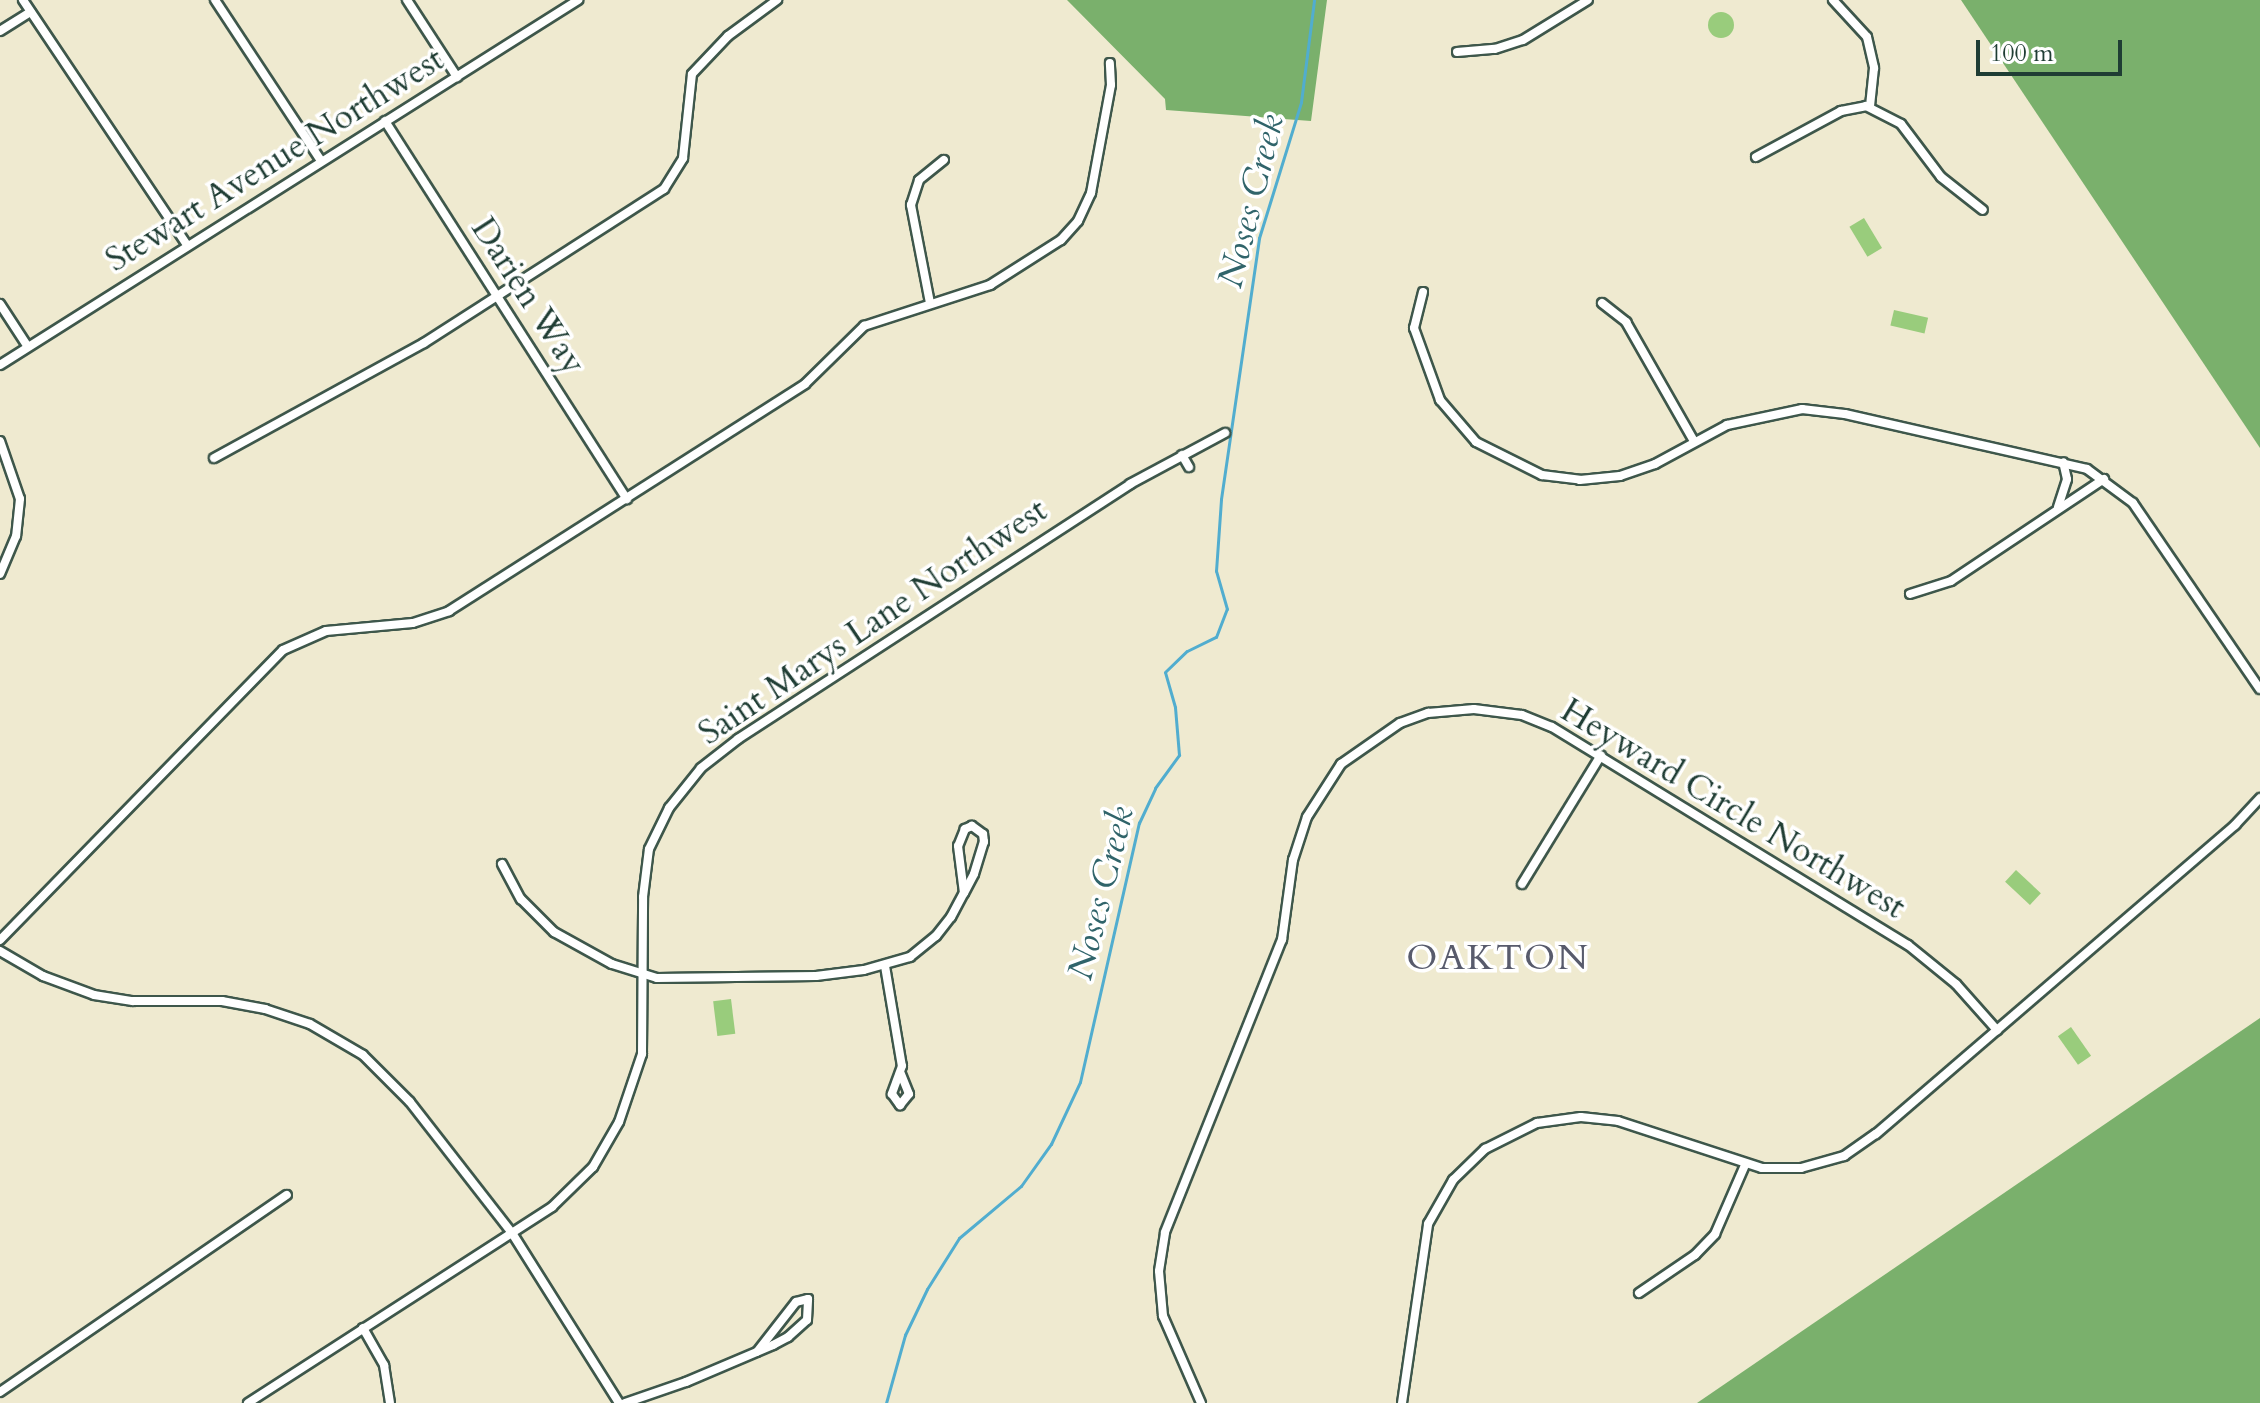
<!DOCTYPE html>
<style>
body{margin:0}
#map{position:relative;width:2260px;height:1403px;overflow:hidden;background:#efead0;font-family:Cardo,serif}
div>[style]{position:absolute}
.green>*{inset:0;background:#99cc7c;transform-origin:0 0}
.round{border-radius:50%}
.forest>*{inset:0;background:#7ab06c}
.stream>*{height:3px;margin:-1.5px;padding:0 1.5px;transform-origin:1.5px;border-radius:1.5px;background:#51adcf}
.roads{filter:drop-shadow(2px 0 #3e574b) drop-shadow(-2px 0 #3e574b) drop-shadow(0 2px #3e574b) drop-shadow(0 -2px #3e574b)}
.street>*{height:8px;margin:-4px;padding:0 4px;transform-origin:4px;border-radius:4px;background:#fff}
span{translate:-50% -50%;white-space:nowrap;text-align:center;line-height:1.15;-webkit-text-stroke:7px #fff;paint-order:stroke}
.street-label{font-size:34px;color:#1f3d34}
.water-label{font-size:36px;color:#30646a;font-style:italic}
.neighbourhood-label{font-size:36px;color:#585b6c;letter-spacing:2px}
.scale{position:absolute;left:1976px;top:40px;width:146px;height:36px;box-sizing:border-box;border:4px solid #1f3d34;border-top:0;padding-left:10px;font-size:24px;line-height:28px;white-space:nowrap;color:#1f3d34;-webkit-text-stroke:6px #fff;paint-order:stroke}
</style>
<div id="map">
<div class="green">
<i class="round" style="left:1708px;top:12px;width:26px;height:26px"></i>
<i style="left:1864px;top:218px;width:35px;height:17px;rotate:59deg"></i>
<i style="left:1894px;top:310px;width:35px;height:16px;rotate:13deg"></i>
<i style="left:2016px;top:870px;width:34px;height:16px;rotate:43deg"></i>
<i style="left:731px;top:999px;width:35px;height:18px;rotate:83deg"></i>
<i style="left:2071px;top:1027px;width:35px;height:16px;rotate:55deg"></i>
</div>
<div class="forest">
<i style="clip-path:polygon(1067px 0,1327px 0,1311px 121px,1166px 110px,1165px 99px)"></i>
<i style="clip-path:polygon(1961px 0,2260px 0,2260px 448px)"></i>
<i style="clip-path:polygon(2260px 1018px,2260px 1403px,1697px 1403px)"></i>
</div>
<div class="stream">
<i style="left:886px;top:1403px;width:71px;rotate:-74.4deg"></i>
<i style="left:905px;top:1335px;width:51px;rotate:-64.4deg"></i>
<i style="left:927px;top:1289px;width:60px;rotate:-57.9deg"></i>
<i style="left:959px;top:1238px;width:81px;rotate:-40deg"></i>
<i style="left:1021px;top:1186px;width:52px;rotate:-54.5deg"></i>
<i style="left:1051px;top:1144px;width:68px;rotate:-64.9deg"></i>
<i style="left:1080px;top:1082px;width:266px;rotate:-77.2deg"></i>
<i style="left:1139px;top:823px;width:38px;rotate:-65deg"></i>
<i style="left:1155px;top:788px;width:41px;rotate:-54deg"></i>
<i style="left:1179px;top:755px;width:48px;rotate:-94.8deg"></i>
<i style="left:1175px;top:707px;width:36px;rotate:-106deg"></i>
<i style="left:1165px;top:672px;width:30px;rotate:-44deg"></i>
<i style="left:1187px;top:651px;width:32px;rotate:-26deg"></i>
<i style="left:1216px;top:637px;width:30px;rotate:-69deg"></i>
<i style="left:1227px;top:609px;width:40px;rotate:-106deg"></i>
<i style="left:1216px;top:571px;width:72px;rotate:-86deg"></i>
<i style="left:1221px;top:499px;width:264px;rotate:-81.7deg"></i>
<i style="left:1259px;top:238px;width:142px;rotate:-72.8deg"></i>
<i style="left:1301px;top:102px;width:103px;rotate:-82.7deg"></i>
</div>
<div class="roads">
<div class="street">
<i style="left:23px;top:0;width:295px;rotate:56.2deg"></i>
<i style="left:215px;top:0;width:193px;rotate:56.6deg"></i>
<i style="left:407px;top:0;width:92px;rotate:57deg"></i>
<i style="left:1833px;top:0;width:50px;rotate:47.4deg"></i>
<i style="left:1867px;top:37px;width:32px;rotate:77deg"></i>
<i style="left:1874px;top:68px;width:39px;rotate:96deg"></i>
<i style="left:0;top:31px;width:36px;rotate:-32deg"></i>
<i style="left:1457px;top:52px;width:38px;rotate:-5deg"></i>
<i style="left:1495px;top:49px;width:29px;rotate:-18deg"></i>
<i style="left:1523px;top:40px;width:76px;rotate:-31.6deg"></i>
<i style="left:385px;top:121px;width:449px;rotate:57.4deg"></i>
<i style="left:1756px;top:157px;width:97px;rotate:-28.4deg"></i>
<i style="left:1841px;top:111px;width:25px;rotate:-11deg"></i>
<i style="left:1866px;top:106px;width:39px;rotate:27deg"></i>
<i style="left:1901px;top:124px;width:66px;rotate:53deg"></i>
<i style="left:1941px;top:177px;width:53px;rotate:38.2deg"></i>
<i style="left:1423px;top:292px;width:37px;rotate:104deg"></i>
<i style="left:1414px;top:328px;width:77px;rotate:70.1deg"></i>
<i style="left:1440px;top:400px;width:55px;rotate:49.4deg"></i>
<i style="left:1476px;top:442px;width:74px;rotate:26.6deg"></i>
<i style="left:1542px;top:475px;width:38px;rotate:7deg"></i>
<i style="left:1580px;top:480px;width:40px;rotate:-5.7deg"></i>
<i style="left:1620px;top:476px;width:37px;rotate:-19deg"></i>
<i style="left:1655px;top:464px;width:82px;rotate:-28.4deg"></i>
<i style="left:1727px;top:425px;width:77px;rotate:-12deg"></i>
<i style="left:1802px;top:409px;width:43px;rotate:6.6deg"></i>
<i style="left:1845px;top:414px;width:248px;rotate:12.8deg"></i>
<i style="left:2087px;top:469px;width:57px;rotate:36.5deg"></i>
<i style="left:2133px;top:503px;width:225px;rotate:55.7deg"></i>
<i style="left:930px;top:303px;width:100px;rotate:-101deg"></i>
<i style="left:911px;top:205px;width:26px;rotate:-72deg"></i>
<i style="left:919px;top:180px;width:32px;rotate:-39deg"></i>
<i style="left:1602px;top:303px;width:31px;rotate:38deg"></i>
<i style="left:1626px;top:322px;width:137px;rotate:60.3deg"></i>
<i style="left:0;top:304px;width:51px;rotate:56.9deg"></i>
<i style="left:0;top:365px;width:684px;rotate:-32.27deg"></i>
<i style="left:0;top:441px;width:61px;rotate:71deg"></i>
<i style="left:20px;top:499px;width:37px;rotate:96deg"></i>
<i style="left:16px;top:536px;width:41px;rotate:112.8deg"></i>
<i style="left:1182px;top:455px;width:14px;rotate:60deg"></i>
<i style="left:214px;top:458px;width:239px;rotate:-28.7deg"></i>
<i style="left:424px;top:343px;width:285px;rotate:-32.7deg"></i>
<i style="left:664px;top:189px;width:36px;rotate:-58deg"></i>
<i style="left:683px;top:158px;width:84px;rotate:-83.9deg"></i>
<i style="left:692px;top:74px;width:52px;rotate:-46.5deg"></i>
<i style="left:728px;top:36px;width:61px;rotate:-36.3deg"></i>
<i style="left:2058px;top:507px;width:29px;rotate:-72deg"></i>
<i style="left:2067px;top:479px;width:17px;rotate:-103deg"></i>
<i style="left:1910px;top:594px;width:43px;rotate:-17.6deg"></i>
<i style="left:1951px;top:581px;width:184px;rotate:-33.7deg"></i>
<i style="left:502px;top:864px;width:40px;rotate:62deg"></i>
<i style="left:521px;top:899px;width:47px;rotate:45deg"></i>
<i style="left:554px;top:932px;width:66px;rotate:28.9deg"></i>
<i style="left:612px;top:964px;width:47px;rotate:17.3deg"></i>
<i style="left:657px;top:978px;width:159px;rotate:-0.7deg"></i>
<i style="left:816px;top:976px;width:48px;rotate:-7.1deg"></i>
<i style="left:864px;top:970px;width:48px;rotate:-15.8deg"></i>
<i style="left:910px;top:957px;width:33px;rotate:-39deg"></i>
<i style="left:936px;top:936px;width:24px;rotate:-52deg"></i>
<i style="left:951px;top:917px;width:27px;rotate:-62deg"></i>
<i style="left:964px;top:893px;width:21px;rotate:-62deg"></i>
<i style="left:974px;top:874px;width:34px;rotate:-73deg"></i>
<i style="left:984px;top:842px;width:8px;rotate:-97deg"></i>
<i style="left:983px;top:834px;width:14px;rotate:-144deg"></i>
<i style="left:972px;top:826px;width:8px;rotate:157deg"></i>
<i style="left:965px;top:829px;width:18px;rotate:112deg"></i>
<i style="left:958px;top:846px;width:47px;rotate:82.7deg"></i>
<i style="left:1522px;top:884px;width:151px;rotate:-58.5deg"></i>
<i style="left:0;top:940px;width:405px;rotate:-45.7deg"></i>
<i style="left:283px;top:650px;width:47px;rotate:-23.8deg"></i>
<i style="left:326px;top:631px;width:87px;rotate:-5.3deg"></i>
<i style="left:413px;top:623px;width:38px;rotate:-18deg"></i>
<i style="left:449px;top:611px;width:422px;rotate:-32.5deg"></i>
<i style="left:805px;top:384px;width:83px;rotate:-44.5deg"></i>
<i style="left:864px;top:326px;width:133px;rotate:-18deg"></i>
<i style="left:990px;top:285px;width:84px;rotate:-32.4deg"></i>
<i style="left:1061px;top:240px;width:25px;rotate:-48deg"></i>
<i style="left:1078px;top:221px;width:31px;rotate:-65deg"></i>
<i style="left:1091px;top:193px;width:110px;rotate:-79.5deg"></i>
<i style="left:1111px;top:85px;width:22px;rotate:-93deg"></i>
<i style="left:0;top:951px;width:50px;rotate:30.2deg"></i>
<i style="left:43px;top:976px;width:54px;rotate:20.4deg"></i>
<i style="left:94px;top:995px;width:39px;rotate:9deg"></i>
<i style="left:133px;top:1001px;width:89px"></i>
<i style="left:222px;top:1001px;width:44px;rotate:10.5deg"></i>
<i style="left:265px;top:1009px;width:47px;rotate:18.4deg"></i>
<i style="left:310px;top:1024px;width:61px;rotate:30.3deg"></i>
<i style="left:363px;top:1055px;width:66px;rotate:45deg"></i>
<i style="left:410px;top:1102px;width:166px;rotate:52.1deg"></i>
<i style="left:512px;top:1233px;width:201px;rotate:57.8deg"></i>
<i style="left:885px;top:966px;width:101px;rotate:80.4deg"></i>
<i style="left:902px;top:1066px;width:30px;rotate:110deg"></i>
<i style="left:892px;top:1094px;width:14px;rotate:54deg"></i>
<i style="left:900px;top:1105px;width:14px;rotate:-51deg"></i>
<i style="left:909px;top:1094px;width:22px;rotate:-112deg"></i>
<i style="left:1639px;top:1293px;width:68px;rotate:-34.2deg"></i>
<i style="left:1695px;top:1255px;width:29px;rotate:-46deg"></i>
<i style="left:1715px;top:1234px;width:75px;rotate:-66.5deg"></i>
<i style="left:363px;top:1328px;width:43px;rotate:60.4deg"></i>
<i style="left:384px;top:1365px;width:38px;rotate:81deg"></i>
<i style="left:0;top:1392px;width:348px;rotate:-34.5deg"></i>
<i style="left:248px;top:1403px;width:362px;rotate:-32.8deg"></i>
<i style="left:552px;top:1207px;width:57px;rotate:-44.3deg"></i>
<i style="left:593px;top:1167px;width:52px;rotate:-60deg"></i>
<i style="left:619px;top:1122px;width:72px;rotate:-71.3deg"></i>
<i style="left:642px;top:1054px;width:157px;rotate:-89.6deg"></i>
<i style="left:643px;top:897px;width:48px;rotate:-82.9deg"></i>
<i style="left:649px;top:849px;width:46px;rotate:-64deg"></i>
<i style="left:669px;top:808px;width:51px;rotate:-51.3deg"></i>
<i style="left:701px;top:768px;width:47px;rotate:-38.1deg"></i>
<i style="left:738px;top:739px;width:468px;rotate:-33deg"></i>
<i style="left:1130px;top:484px;width:108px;rotate:-28.2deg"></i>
<i style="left:625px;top:1403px;width:65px;rotate:-19deg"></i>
<i style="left:686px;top:1382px;width:95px;rotate:-23deg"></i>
<i style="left:773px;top:1345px;width:17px;rotate:-28deg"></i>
<i style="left:788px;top:1337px;width:25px;rotate:-42deg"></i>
<i style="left:807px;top:1320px;width:21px;rotate:-87deg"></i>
<i style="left:808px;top:1299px;width:12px;rotate:166deg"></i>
<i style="left:796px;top:1302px;width:63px;rotate:128deg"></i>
<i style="left:1201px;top:1403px;width:95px;rotate:-113.6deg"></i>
<i style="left:1163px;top:1316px;width:45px;rotate:-95.1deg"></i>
<i style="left:1159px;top:1271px;width:39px;rotate:-81deg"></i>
<i style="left:1165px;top:1232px;width:315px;rotate:-68.2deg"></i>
<i style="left:1282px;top:940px;width:81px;rotate:-82.2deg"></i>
<i style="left:1293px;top:860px;width:45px;rotate:-72deg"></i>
<i style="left:1307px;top:817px;width:63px;rotate:-57.3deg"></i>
<i style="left:1341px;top:764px;width:72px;rotate:-34.8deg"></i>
<i style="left:1400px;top:723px;width:30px;rotate:-20deg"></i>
<i style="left:1428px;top:713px;width:46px;rotate:-5deg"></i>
<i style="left:1474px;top:709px;width:48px;rotate:7.1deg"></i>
<i style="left:1522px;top:715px;width:32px;rotate:22deg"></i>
<i style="left:1552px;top:727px;width:417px;rotate:31.5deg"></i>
<i style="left:1908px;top:945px;width:62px;rotate:39.1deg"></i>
<i style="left:1956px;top:984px;width:62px;rotate:48.3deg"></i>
<i style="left:1402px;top:1403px;width:181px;rotate:-81.7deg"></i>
<i style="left:1428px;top:1224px;width:51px;rotate:-60.4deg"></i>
<i style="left:1453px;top:1180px;width:45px;rotate:-44.1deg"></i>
<i style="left:1485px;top:1149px;width:58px;rotate:-26.6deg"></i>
<i style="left:1537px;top:1123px;width:44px;rotate:-7.8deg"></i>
<i style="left:1581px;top:1117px;width:37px;rotate:6deg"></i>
<i style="left:1618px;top:1121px;width:151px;rotate:18.1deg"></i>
<i style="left:1762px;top:1168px;width:39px"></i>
<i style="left:1801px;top:1168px;width:45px;rotate:-15.6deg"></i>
<i style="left:1844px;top:1156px;width:39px;rotate:-35deg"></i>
<i style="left:1876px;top:1134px;width:474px;rotate:-40.7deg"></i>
<i style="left:2235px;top:825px;width:37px;rotate:-47deg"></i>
</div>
</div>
<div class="street-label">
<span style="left:275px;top:160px;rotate:-32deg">Stewart Avenue Northwest</span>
<span style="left:528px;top:296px;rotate:57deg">Darien Way</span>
<span style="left:873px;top:622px;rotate:-34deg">Saint Marys Lane Northwest</span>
<span style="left:1733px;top:809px;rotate:31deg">Heyward Circle Northwest</span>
</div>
<div class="water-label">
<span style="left:1251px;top:201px;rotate:-76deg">Noses Creek</span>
<span style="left:1101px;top:893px;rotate:-76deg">Noses Creek</span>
</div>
<div class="neighbourhood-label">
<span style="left:1498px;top:958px">OAKTON</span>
</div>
<div class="scale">100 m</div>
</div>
